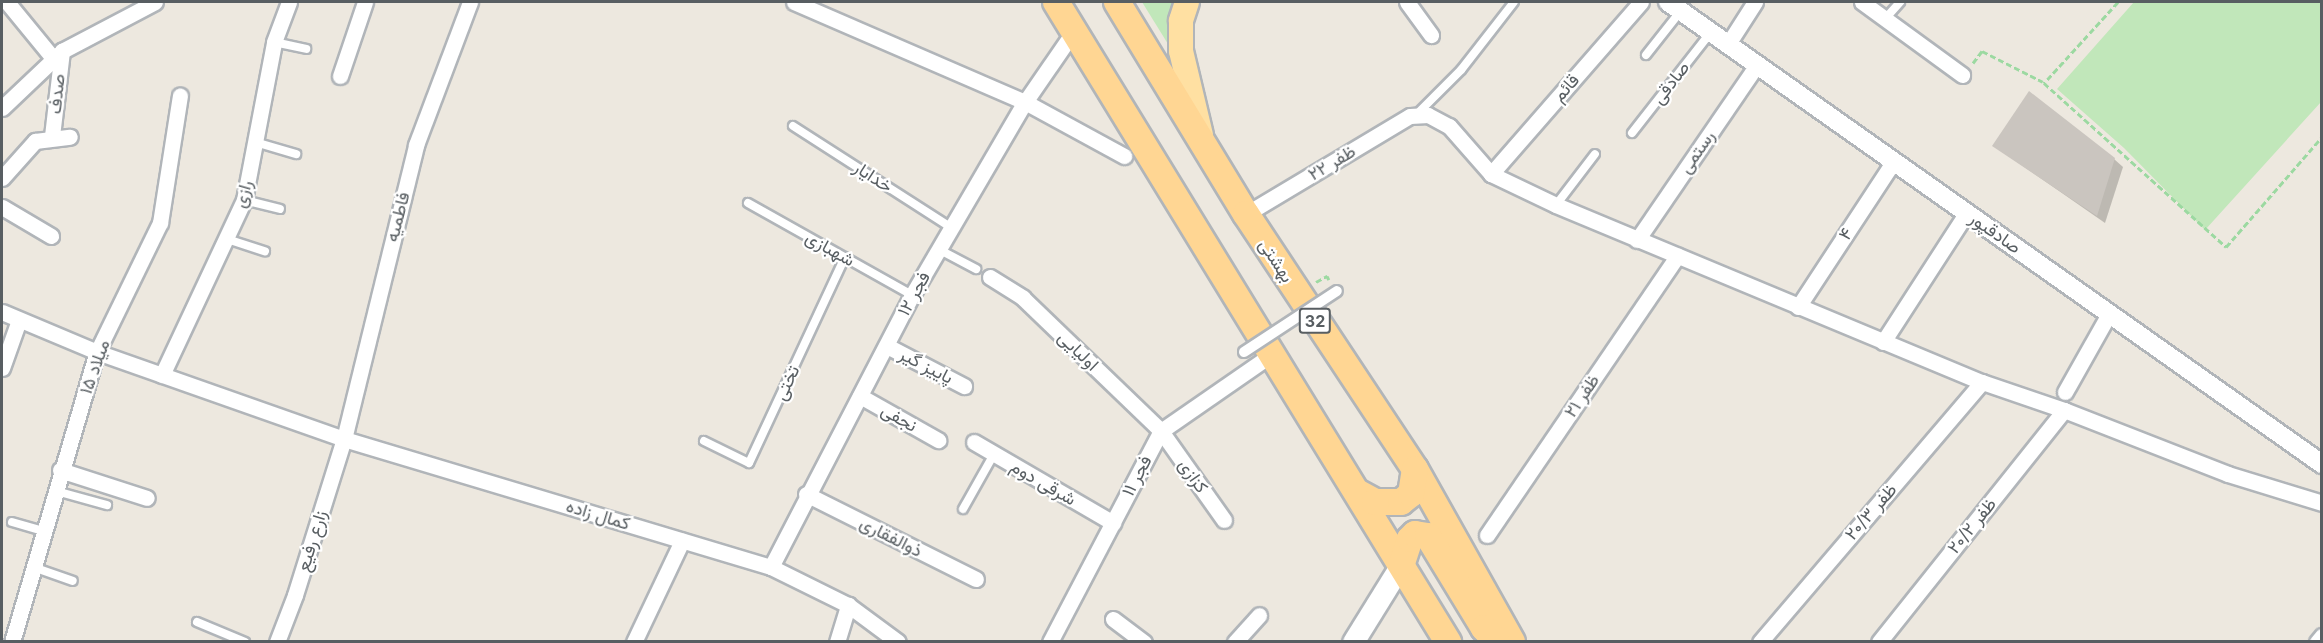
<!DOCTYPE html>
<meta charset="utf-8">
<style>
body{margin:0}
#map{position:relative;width:2323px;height:643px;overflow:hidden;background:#ede8df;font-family:Inter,Vazirmatn,sans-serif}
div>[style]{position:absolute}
.green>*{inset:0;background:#c1e7ba}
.shadow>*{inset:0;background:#0003}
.building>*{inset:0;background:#cac5bf}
.path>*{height:3px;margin-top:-1.5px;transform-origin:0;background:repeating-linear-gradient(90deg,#9cd9a1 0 6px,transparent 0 9px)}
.roads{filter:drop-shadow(2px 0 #b1b5b9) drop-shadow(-2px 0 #b1b5b9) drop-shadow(0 2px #b1b5b9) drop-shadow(0 -2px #b1b5b9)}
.service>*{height:8px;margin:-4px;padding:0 4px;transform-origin:4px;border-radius:4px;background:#fff}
.minor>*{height:15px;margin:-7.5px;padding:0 7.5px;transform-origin:7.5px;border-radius:7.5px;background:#fff}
.tertiary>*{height:18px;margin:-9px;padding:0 9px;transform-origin:9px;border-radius:9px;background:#fff}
.secondary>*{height:21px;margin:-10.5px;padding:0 10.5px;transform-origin:10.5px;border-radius:10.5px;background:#fff}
.primary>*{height:24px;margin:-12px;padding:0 12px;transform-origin:12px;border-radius:12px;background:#ffe0a2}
.trunk>*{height:26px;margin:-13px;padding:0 13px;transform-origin:13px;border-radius:13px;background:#ffd693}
.bridges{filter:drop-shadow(2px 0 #b1b5b9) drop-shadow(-2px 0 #b1b5b9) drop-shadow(0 2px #b1b5b9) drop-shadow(0 -2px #b1b5b9)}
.pedestrian-bridge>*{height:10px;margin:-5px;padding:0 5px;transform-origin:5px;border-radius:5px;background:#fff}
span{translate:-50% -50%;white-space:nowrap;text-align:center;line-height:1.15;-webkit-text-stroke:4.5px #fff;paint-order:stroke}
.shield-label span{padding:2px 4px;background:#fff;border:2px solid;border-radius:4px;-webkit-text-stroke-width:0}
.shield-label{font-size:16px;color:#585e62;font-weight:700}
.street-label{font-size:18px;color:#585e62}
.frame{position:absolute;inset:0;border:3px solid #585e62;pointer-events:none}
</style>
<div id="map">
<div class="green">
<i style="clip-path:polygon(1142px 2px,1173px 2px,1168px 44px)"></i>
<i style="clip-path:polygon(2134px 2px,2321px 2px,2321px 102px,2205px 230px,2124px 148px,2057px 89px)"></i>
</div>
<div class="shadow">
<i style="clip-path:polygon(1994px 146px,2114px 159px,2123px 167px,2105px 223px)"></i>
</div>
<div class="building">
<i style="clip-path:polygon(2029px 91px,2115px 158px,2097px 216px,1992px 146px)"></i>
</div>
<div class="path">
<i style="left:2118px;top:2px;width:110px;rotate:132.4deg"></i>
<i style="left:2044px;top:83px;width:245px;rotate:42deg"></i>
<i style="left:2226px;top:247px;width:146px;rotate:-48.9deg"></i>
<i style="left:1973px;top:63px;width:15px;rotate:-53deg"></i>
<i style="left:1982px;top:51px;width:68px;rotate:26.9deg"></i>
<i style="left:1316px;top:282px;width:13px;rotate:-29deg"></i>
<i style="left:1327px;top:276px;width:4px;rotate:63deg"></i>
</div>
<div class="roads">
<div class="service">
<i style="left:1884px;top:20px;width:24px;rotate:-48deg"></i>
<i style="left:274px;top:42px;width:33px;rotate:12deg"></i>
<i style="left:1646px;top:55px;width:55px;rotate:-51.7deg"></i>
<i style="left:1418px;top:113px;width:61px;rotate:-45deg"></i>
<i style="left:1461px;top:70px;width:86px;rotate:-52.1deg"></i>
<i style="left:793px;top:126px;width:189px;rotate:32.7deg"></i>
<i style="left:1632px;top:133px;width:127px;rotate:-52deg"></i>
<i style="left:255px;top:142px;width:43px;rotate:16.3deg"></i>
<i style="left:244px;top:200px;width:37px;rotate:14deg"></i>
<i style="left:748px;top:203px;width:188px;rotate:29.3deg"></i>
<i style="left:1556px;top:205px;width:64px;rotate:-52.6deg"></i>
<i style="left:227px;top:239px;width:40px;rotate:18deg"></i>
<i style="left:940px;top:250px;width:41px;rotate:27.8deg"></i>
<i style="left:704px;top:441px;width:50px;rotate:26.1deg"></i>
<i style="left:749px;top:463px;width:227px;rotate:-65deg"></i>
<i style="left:56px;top:491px;width:53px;rotate:15.4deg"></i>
<i style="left:963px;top:509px;width:63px;rotate:-60.6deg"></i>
<i style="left:12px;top:522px;width:32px;rotate:16deg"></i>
<i style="left:33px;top:567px;width:42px;rotate:19.3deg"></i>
<i style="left:197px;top:622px;width:52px;rotate:22.6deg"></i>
</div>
<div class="minor">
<i style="left:7px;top:2px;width:72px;rotate:50.6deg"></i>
<i style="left:794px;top:2px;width:252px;rotate:23.4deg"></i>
<i style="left:1025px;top:102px;width:113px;rotate:28.6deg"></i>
<i style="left:1407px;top:2px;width:41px;rotate:54deg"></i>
<i style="left:1862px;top:2px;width:124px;rotate:36.1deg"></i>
<i style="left:1728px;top:44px;width:50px;rotate:-57.3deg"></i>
<i style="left:340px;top:76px;width:78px;rotate:-71.3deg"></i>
<i style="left:2px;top:108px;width:83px;rotate:-43.5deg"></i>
<i style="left:62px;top:51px;width:105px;rotate:-27.8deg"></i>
<i style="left:52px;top:136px;width:86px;rotate:-83.3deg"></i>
<i style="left:1491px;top:174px;width:228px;rotate:-48.9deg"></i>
<i style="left:2px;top:178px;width:50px;rotate:-48.3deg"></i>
<i style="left:35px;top:141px;width:35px;rotate:-7deg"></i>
<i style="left:2px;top:207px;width:57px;rotate:30.6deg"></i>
<i style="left:1246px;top:214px;width:191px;rotate:-30.9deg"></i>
<i style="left:1410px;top:116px;width:18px;rotate:-3deg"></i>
<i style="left:1428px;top:115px;width:24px;rotate:28deg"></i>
<i style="left:1449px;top:126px;width:64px;rotate:48.8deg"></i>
<i style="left:1491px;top:174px;width:72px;rotate:25.5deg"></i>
<i style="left:1556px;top:205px;width:461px;rotate:22.6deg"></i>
<i style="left:1982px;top:382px;width:87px;rotate:18.9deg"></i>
<i style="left:2064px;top:410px;width:176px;rotate:21.3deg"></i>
<i style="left:2228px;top:474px;width:98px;rotate:17.1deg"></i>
<i style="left:1637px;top:240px;width:212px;rotate:-55.6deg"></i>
<i style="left:990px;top:277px;width:39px;rotate:32deg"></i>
<i style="left:1023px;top:298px;width:192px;rotate:43.9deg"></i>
<i style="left:1161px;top:431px;width:109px;rotate:54.7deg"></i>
<i style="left:1798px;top:307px;width:175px;rotate:-56.7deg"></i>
<i style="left:2px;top:312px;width:103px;rotate:22.8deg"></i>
<i style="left:97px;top:352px;width:262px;rotate:19.4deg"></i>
<i style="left:344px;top:439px;width:446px;rotate:16.7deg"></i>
<i style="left:771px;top:567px;width:86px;rotate:26.3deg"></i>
<i style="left:848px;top:605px;width:62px;rotate:36.5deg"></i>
<i style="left:1883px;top:342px;width:155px;rotate:-57.1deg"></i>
<i style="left:887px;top:346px;width:87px;rotate:27.5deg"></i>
<i style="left:2px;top:368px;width:51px;rotate:-70.5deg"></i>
<i style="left:162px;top:375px;width:193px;rotate:-64.9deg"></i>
<i style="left:244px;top:200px;width:161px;rotate:-79.2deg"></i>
<i style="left:274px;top:42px;width:43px;rotate:-69.4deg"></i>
<i style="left:2065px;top:392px;width:90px;rotate:-60.6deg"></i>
<i style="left:860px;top:396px;width:90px;rotate:29.4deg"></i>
<i style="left:974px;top:442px;width:161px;rotate:30.2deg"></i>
<i style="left:60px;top:470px;width:91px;rotate:17.8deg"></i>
<i style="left:806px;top:494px;width:190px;rotate:26.6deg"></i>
<i style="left:1487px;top:535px;width:338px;rotate:-55.7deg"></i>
<i style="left:771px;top:567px;width:306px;rotate:-62.6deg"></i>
<i style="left:912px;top:295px;width:224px;rotate:-59.7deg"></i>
<i style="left:1025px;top:102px;width:86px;rotate:-55.4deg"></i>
<i style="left:1113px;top:619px;width:39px;rotate:37deg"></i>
<i style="left:12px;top:642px;width:302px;rotate:-73.7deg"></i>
<i style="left:97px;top:352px;width:144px;rotate:-64deg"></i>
<i style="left:160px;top:223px;width:129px;rotate:-81.1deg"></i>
<i style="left:277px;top:642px;width:50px;rotate:-69deg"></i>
<i style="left:295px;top:595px;width:164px;rotate:-72.6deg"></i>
<i style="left:344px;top:439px;width:303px;rotate:-76.2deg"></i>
<i style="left:416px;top:145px;width:153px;rotate:-69.3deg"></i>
<i style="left:634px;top:642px;width:112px;rotate:-64.6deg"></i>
<i style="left:837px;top:642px;width:39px;rotate:-73deg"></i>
<i style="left:1050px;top:642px;width:238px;rotate:-62.3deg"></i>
<i style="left:1161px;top:431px;width:135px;rotate:-34.7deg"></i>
<i style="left:1235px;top:642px;width:36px;rotate:-48deg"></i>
<i style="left:1760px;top:642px;width:342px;rotate:-49.5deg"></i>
<i style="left:1879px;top:642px;width:297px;rotate:-51.4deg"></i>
<i style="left:2317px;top:642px;width:8px;rotate:-50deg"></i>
</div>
<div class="tertiary">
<i style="left:1668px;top:2px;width:801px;rotate:35.24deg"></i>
</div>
<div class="secondary">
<i style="left:1353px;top:642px;width:93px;rotate:-58.2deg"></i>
</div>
<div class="primary">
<i style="left:1187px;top:2px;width:20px;rotate:108deg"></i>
<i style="left:1181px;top:21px;width:30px;rotate:90deg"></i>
<i style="left:1181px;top:51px;width:86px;rotate:76.6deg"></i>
</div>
<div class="trunk">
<i style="left:1056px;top:2px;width:751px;rotate:58.51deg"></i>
<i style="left:1117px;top:2px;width:248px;rotate:58.7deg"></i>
<i style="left:1246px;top:214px;width:306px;rotate:56.5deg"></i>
<i style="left:1415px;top:469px;width:198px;rotate:60.7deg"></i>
<i style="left:1359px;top:493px;width:18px;rotate:29deg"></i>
<i style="left:1375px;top:502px;width:26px"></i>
<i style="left:1401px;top:502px;width:13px;rotate:-39deg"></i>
<i style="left:1411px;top:494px;width:25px;rotate:-81deg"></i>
<i style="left:1402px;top:563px;width:25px;rotate:-72deg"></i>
<i style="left:1410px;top:539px;width:7px;rotate:-45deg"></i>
<i style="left:1415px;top:534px;width:13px;rotate:9deg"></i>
<i style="left:1428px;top:536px;width:108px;rotate:58.7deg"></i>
<i style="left:1484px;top:628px;width:19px;rotate:47deg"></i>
</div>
</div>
<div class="bridges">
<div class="pedestrian-bridge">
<i style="left:1244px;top:352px;width:111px;rotate:-33.3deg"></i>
</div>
</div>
<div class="shield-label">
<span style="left:1315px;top:321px">32</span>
</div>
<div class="street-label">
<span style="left:1671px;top:83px;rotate:-52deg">صادقی</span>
<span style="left:1566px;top:88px;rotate:-49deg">قائم</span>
<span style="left:57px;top:94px;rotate:-84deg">صدف</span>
<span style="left:1697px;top:152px;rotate:-55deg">رستمی</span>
<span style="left:1332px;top:163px;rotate:-31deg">ظفر ۲۲</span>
<span style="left:873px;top:177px;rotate:33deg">خدایار</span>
<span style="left:243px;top:194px;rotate:-74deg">رازی</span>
<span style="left:398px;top:217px;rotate:-76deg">فاطمیه</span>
<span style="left:1995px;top:233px;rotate:35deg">صادقپور</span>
<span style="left:1846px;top:234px;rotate:-57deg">۴</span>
<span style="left:830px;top:249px;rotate:29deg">شهبازی</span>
<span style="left:1276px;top:261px;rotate:57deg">بهشتی</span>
<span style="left:914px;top:294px;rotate:-61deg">فجر ۱۲</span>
<span style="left:1078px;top:351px;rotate:44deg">اولیایی</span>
<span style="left:926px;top:366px;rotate:27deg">پاییز گیر</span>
<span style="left:95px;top:367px;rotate:-70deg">میلاد ۱۵</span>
<span style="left:787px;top:383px;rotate:-65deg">تختی</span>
<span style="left:1582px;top:396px;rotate:-56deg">ظفر ۲۱</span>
<span style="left:899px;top:418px;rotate:30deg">نجفی</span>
<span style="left:1137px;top:476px;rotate:-62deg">فجر ۱۱</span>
<span style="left:1193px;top:476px;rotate:55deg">کزازی</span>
<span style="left:1043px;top:483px;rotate:30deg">شرقی دوم</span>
<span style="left:1871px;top:512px;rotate:-49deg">ظفر ۲۰/۳</span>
<span style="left:598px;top:515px;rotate:17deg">کمال زاده</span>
<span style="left:1972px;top:526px;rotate:-51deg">ظفر ۲۰/۲</span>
<span style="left:891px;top:537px;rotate:27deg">ذوالفقاری</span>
<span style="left:312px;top:541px;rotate:-73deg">زارع رفیع</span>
</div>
<div class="frame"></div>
</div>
